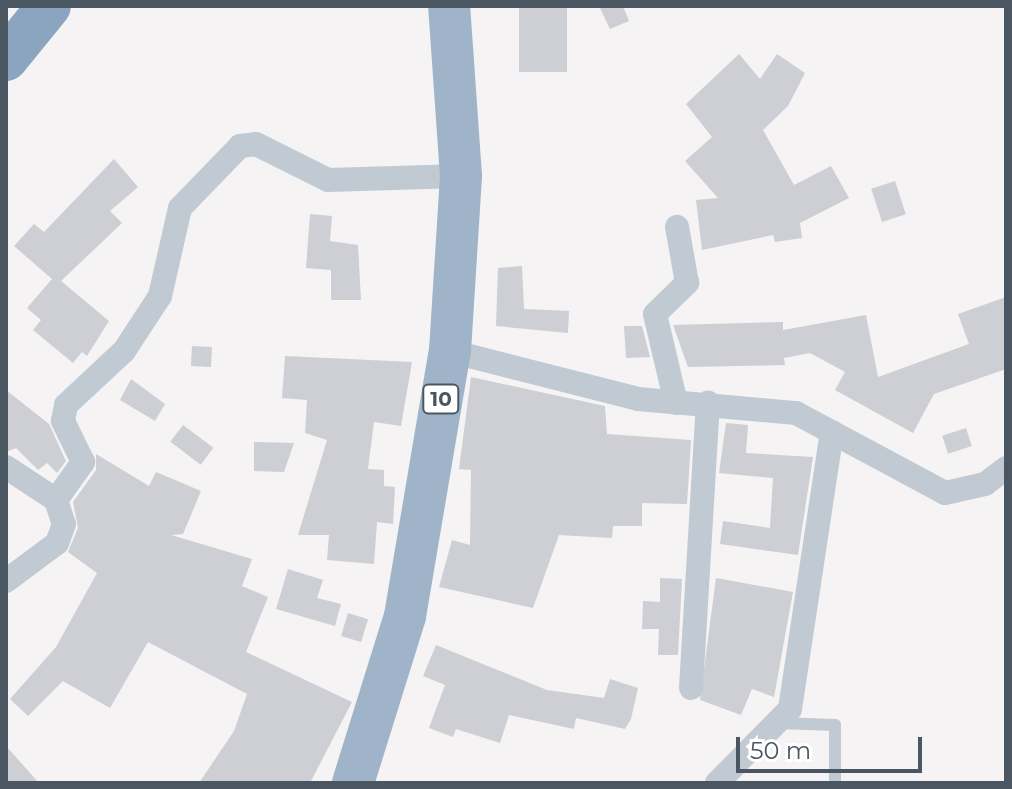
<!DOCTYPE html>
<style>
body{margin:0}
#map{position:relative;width:1012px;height:789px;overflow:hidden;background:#f5f3f3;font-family:Montserrat,sans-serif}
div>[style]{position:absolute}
.building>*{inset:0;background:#cdcfd5;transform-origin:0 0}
.service>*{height:12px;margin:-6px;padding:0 6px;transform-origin:6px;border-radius:6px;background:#c1cad2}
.minor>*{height:24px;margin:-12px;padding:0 12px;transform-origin:12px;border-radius:12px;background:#c1cad2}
.trunk>*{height:42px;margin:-21px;padding:0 21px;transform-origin:21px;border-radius:21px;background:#9fb4c9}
.motorway>*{height:44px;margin:-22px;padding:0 22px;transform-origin:22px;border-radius:22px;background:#8ba5c1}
span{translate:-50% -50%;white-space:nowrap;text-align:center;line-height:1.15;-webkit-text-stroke:6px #fff;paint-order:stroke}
.shield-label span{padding:2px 6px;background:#fff;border:2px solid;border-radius:6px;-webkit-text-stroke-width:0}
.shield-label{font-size:20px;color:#4a5661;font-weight:700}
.frame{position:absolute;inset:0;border:8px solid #4a5661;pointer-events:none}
.scale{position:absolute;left:736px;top:737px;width:186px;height:36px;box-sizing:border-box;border:4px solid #4a5661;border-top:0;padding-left:10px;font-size:24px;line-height:28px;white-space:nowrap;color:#4a5661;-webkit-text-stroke:6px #fff;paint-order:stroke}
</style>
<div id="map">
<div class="building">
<i style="left:519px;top:6px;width:48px;height:66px"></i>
<i style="clip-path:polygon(599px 6px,623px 6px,629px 21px,610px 29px)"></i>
<i style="clip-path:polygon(739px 54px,760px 79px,777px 54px,805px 73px,788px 106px,763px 130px,794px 185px,831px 166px,849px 198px,800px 223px,802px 238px,775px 242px,773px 235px,702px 250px,696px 200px,718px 198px,685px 161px,712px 137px,686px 104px)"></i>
<i style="clip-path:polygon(114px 159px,138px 187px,110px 211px,122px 223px,61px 281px,109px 321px,87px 356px,82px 352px,73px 363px,33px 330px,41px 320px,27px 308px,52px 279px,14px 246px,34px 224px,44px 232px)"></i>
<i style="left:895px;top:181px;width:35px;height:25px;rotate:72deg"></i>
<i style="clip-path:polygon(310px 214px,332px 216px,330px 241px,358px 245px,361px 300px,331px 300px,331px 270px,306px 268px)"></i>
<i style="clip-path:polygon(522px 266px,524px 309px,569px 311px,568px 333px,496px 326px,498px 268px)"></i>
<i style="clip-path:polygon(1006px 297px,1006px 369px,934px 394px,913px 433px,835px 390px,845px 372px,810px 353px,784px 358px,785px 365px,688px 367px,673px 325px,783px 322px,783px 330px,866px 315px,878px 377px,969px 344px,958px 314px)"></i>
<i style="clip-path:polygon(624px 326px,642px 326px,650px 357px,626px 358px)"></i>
<i style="left:192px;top:346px;width:20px;height:20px;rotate:3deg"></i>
<i style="clip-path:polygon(285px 356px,412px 362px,401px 426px,374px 422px,368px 469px,384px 470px,384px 486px,395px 487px,393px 524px,377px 522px,374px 564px,327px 560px,329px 535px,298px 535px,327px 440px,305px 433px,307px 400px,282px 398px)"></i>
<i style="clip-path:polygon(471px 377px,605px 406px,607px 434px,691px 440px,687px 504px,642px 503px,642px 526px,613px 526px,612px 538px,559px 535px,533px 608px,439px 587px,452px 540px,470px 545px,471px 470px,459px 469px)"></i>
<i style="clip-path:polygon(131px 379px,165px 404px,155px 421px,120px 400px)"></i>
<i style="clip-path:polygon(6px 390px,49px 424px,66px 461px,57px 473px,47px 463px,38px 470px,16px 448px,6px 452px)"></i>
<i style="clip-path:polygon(726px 423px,748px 425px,746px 453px,813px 457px,798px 555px,720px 544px,723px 521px,770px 528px,773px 478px,719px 473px)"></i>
<i style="left:183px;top:425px;width:38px;height:21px;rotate:37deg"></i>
<i style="left:966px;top:428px;width:19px;height:25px;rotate:72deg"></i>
<i style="clip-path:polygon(254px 442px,294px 443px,284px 472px,254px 471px)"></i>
<i style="clip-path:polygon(96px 454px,149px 486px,156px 472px,201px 491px,183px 534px,171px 535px,252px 559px,242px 586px,268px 597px,246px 652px,352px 702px,310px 783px,199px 783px,234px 731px,247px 694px,148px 642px,110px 708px,63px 681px,28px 716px,10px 699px,56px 647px,97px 573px,68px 552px,78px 528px,73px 502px,96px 470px)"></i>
<i style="clip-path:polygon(288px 569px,323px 580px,317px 598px,341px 604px,335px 626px,276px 609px)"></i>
<i style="clip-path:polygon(660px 578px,682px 579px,678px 655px,658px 655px,659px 629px,642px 629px,643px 601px,660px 602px)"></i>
<i style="clip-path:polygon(716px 578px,793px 592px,774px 697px,752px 689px,741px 715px,700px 700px)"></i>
<i style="left:348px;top:613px;width:21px;height:24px;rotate:17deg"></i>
<i style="clip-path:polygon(436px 645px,547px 690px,604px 698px,610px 679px,638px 688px,631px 719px,625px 729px,576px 718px,574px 729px,509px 715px,500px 743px,456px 729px,453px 737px,429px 728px,445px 685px,423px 676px)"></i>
<i style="clip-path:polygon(6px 746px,39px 783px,6px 783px)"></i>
</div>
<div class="service">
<i style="left:779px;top:723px;width:56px;rotate:2deg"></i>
<i style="left:835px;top:725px;width:58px;rotate:90deg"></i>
</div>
<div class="minor">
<i style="left:450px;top:351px;width:194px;rotate:14.3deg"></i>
<i style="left:638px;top:399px;width:159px;rotate:5.1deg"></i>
<i style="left:796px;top:413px;width:169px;rotate:28.2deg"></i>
<i style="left:945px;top:493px;width:41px;rotate:-12.7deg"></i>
<i style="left:985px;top:484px;width:26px;rotate:-37deg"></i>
<i style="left:676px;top:403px;width:91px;rotate:-103.3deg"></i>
<i style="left:655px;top:314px;width:45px;rotate:-44.1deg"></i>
<i style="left:687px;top:283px;width:57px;rotate:-100.1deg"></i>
<i style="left:6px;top:467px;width:60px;rotate:33.4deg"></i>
<i style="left:56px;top:500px;width:25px;rotate:72deg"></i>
<i style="left:64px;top:524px;width:20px;rotate:110deg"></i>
<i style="left:57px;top:543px;width:64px;rotate:143.3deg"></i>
<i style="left:56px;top:500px;width:47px;rotate:-54.6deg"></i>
<i style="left:83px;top:462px;width:46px;rotate:-116deg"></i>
<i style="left:63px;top:421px;width:16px;rotate:-79deg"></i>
<i style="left:66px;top:405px;width:79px;rotate:-43deg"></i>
<i style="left:124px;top:351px;width:66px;rotate:-56.8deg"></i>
<i style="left:160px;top:296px;width:90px;rotate:-77.2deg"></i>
<i style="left:180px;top:208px;width:86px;rotate:-45.9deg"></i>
<i style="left:240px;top:146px;width:16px;rotate:-7deg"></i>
<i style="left:256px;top:144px;width:80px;rotate:26.6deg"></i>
<i style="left:328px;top:180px;width:133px;rotate:-1.7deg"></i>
<i style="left:691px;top:688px;width:286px;rotate:-86.6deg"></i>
<i style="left:717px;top:783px;width:104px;rotate:-45.4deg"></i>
<i style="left:790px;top:709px;width:280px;rotate:-81.4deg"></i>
</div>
<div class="trunk">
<i style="left:353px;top:783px;width:175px;rotate:-72.7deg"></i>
<i style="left:405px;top:616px;width:269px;rotate:-80.4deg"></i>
<i style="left:450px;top:351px;width:175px;rotate:-86.4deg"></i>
<i style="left:461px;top:176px;width:170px;rotate:-94deg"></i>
</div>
<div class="motorway">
<i style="left:6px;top:59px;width:68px;rotate:-50.9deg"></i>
</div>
<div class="shield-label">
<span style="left:441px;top:399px">10</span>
</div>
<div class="frame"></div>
<div class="scale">50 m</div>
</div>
